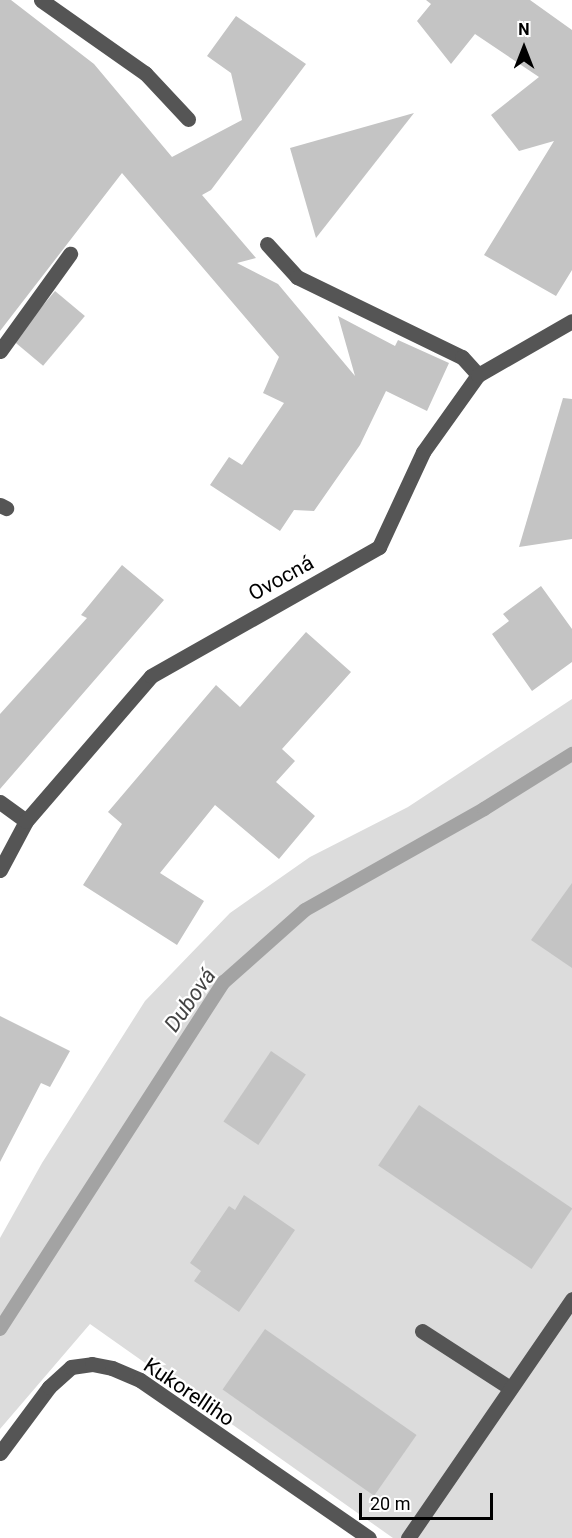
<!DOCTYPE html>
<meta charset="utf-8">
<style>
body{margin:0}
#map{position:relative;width:572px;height:1538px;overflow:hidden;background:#fff;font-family:Roboto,sans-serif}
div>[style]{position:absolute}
.green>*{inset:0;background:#dcdcdc}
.stream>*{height:14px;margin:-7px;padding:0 7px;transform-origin:7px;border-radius:7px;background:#a3a3a3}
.building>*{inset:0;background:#c4c4c4;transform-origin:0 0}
.minor>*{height:15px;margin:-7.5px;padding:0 7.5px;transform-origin:7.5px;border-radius:7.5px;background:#555}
span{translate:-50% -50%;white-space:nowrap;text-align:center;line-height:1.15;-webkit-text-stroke:4.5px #fff;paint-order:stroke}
.street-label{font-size:21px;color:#000}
.water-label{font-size:22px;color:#444;font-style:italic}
.north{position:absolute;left:494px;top:18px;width:60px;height:60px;-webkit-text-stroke:4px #fff;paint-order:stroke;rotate:0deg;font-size:16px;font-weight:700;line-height:24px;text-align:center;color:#000}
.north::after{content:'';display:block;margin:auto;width:21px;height:27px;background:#000;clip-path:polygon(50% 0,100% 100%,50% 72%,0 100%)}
.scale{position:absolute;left:359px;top:1493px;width:134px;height:27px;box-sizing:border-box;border:3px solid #000;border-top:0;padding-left:8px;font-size:18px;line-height:21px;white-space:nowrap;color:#000;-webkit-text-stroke:4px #fff;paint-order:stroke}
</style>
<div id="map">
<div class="green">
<i style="clip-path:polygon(572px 699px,572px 1538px,393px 1538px,90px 1324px,0 1429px,0 1238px,42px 1163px,145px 1001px,230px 913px,310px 857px,408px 807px)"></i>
</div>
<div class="stream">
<i style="left:0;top:1329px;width:413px;rotate:-57.2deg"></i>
<i style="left:224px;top:982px;width:108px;rotate:-41.6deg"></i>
<i style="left:305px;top:910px;width:206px;rotate:-29.4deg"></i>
<i style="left:484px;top:809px;width:104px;rotate:-32deg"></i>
</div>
<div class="building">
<i style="clip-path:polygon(0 0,11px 0,94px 64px,172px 157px,242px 120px,231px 73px,207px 56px,236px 16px,306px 64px,211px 190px,202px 195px,256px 258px,237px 263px,278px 284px,355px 376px,338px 316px,395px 346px,398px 340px,449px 363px,427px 411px,386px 391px,360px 445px,314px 511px,294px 510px,280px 531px,210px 485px,229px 457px,242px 465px,284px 403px,263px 393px,279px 357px,122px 173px,0 331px)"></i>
<i style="clip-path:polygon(426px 0,530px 0,572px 30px,572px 270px,556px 296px,484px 255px,554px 141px,519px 151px,491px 115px,539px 77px,475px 34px,451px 64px,417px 21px,431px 4px)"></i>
<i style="clip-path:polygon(414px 113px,316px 238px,290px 148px)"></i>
<i style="left:55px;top:291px;width:39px;height:65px;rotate:40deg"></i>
<i style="clip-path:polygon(563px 398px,572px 399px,572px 539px,519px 547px)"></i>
<i style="clip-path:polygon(122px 565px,164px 600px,0 789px,0 714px,87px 618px,81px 615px)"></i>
<i style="clip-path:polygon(541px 586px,572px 629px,572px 662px,532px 691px,492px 634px,509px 621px,503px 614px)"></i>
<i style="clip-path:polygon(306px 632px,351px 672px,282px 749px,295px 761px,276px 782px,315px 816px,279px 859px,215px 805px,160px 873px,204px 901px,177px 945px,83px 885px,122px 824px,108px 812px,216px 685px,240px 707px)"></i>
<i style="clip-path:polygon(572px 883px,572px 968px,531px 940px)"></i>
<i style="clip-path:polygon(0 1016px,70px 1051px,50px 1087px,41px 1083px,0 1162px)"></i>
<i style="left:271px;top:1051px;width:42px;height:85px;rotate:34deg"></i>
<i style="left:419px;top:1105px;width:185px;height:73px;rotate:34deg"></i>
<i style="clip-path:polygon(244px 1195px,295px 1230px,239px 1312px,194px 1281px,201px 1271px,190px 1263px,229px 1206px,235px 1210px)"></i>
<i style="left:265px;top:1329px;width:185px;height:74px;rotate:35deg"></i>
</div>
<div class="minor">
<i style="left:41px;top:0;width:127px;rotate:35.1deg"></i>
<i style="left:145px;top:73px;width:63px;rotate:46.9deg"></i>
<i style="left:267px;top:244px;width:45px;rotate:47.7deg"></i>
<i style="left:297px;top:277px;width:183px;rotate:25.9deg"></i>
<i style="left:462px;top:357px;width:24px;rotate:48deg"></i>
<i style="left:0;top:351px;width:120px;rotate:-54.2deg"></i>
<i style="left:0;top:505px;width:7px;rotate:27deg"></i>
<i style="left:0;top:802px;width:32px;rotate:36deg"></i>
<i style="left:0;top:870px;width:55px;rotate:-62deg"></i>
<i style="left:26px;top:821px;width:191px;rotate:-49.2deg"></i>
<i style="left:151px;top:676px;width:262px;rotate:-29.5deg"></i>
<i style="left:379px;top:547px;width:105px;rotate:-65.1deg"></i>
<i style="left:423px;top:452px;width:95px;rotate:-54.5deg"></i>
<i style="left:478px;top:375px;width:108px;rotate:-29.9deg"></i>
<i style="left:422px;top:1331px;width:105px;rotate:32.9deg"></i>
<i style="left:0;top:1453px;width:82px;rotate:-53.4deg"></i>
<i style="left:49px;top:1387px;width:30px;rotate:-42deg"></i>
<i style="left:71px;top:1367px;width:21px;rotate:-8deg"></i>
<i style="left:92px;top:1364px;width:20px;rotate:11deg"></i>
<i style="left:112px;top:1368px;width:30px;rotate:23deg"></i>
<i style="left:140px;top:1380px;width:278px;rotate:34.6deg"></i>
<i style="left:408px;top:1538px;width:290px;rotate:-55.5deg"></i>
</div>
<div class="street-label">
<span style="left:281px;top:578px;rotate:-29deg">Ovocná</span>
<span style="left:189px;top:1392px;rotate:34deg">Kukorelliho</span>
</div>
<div class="water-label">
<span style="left:190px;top:1000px;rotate:-55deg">Dubová</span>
</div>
<div class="north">N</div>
<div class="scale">20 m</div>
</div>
